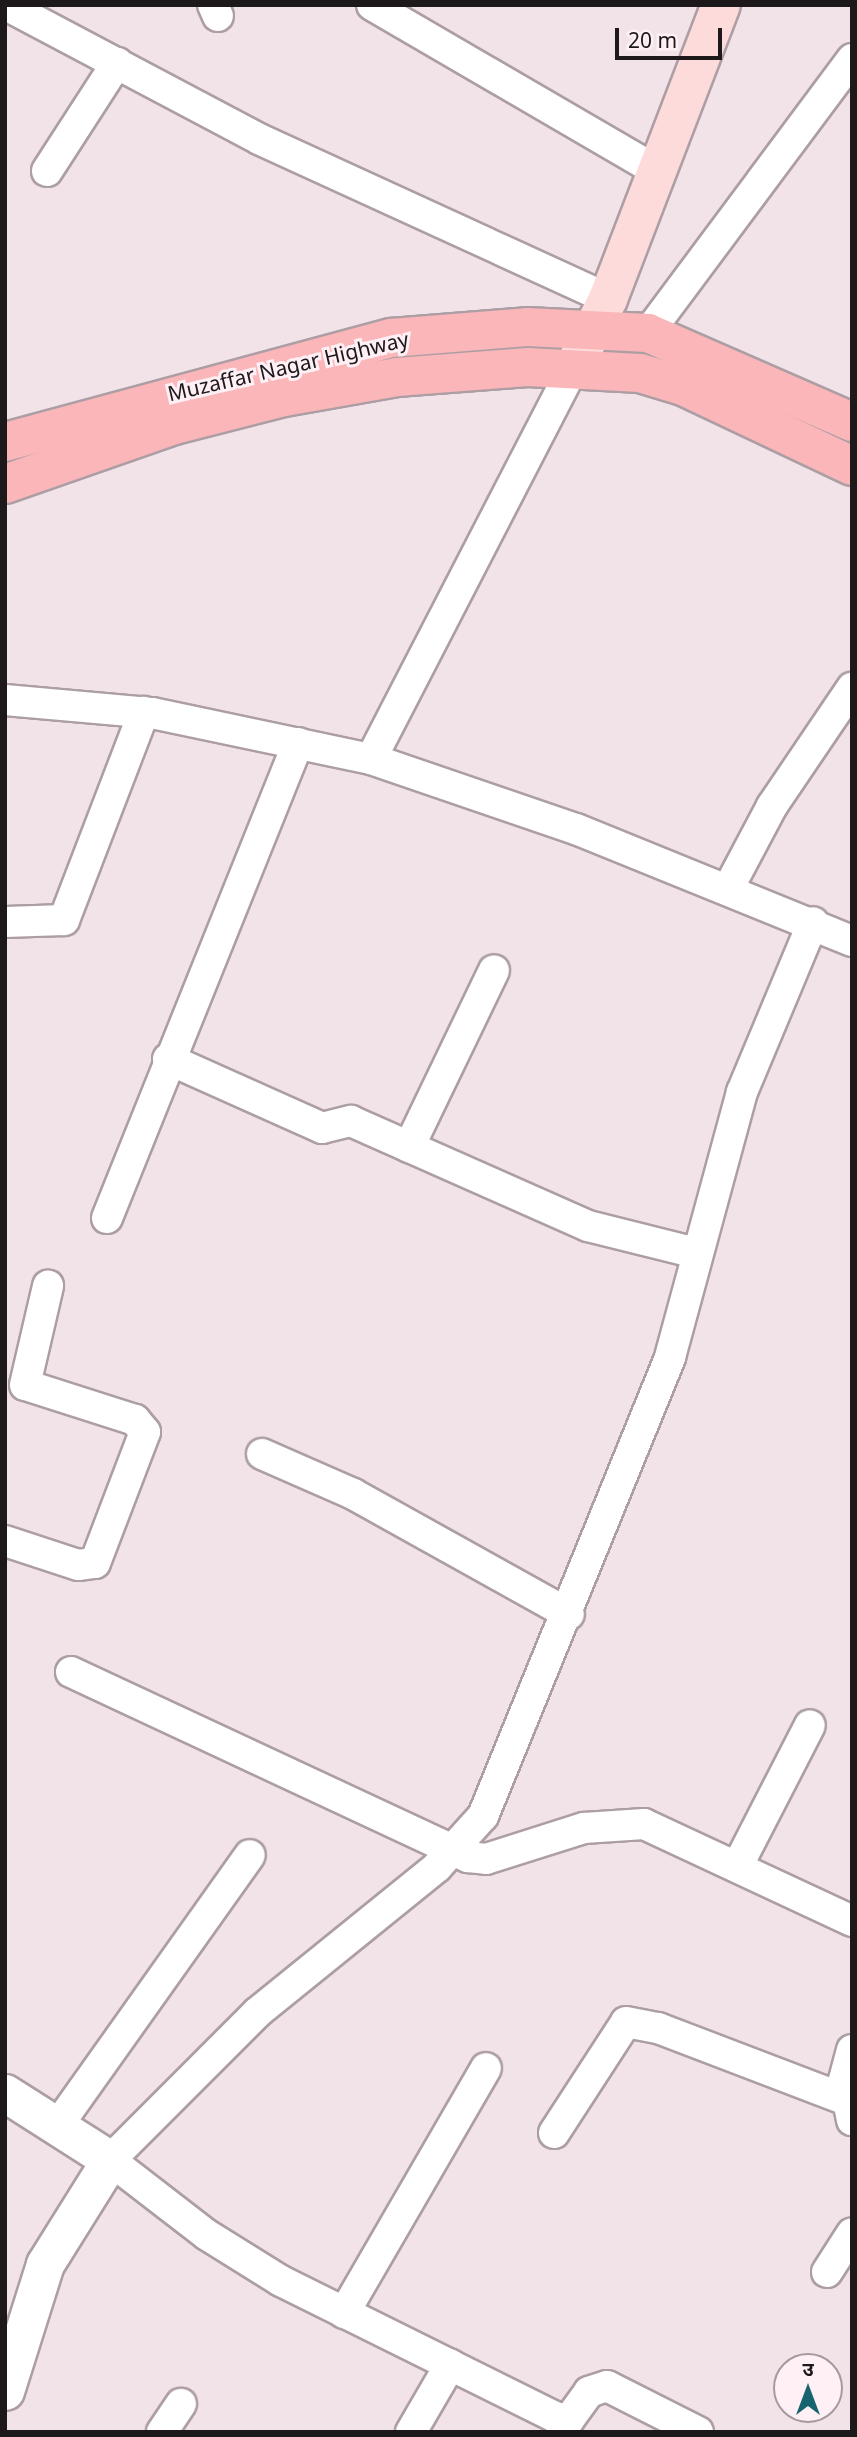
<!DOCTYPE html>
<meta charset="utf-8">
<style>
body{margin:0}
#map{position:relative;width:857px;height:2437px;overflow:hidden;background:#f1e3e8;font-family:"Noto Sans","Noto Sans Devanagari",sans-serif}
div>[style]{position:absolute}
.roads{filter:drop-shadow(2px 0 #ac9ea4) drop-shadow(-2px 0 #ac9ea4) drop-shadow(0 2px #ac9ea4) drop-shadow(0 -2px #ac9ea4)}
.minor>*{height:30px;margin:-15px;padding:0 15px;transform-origin:15px;border-radius:15px;background:#fff}
.tertiary>*{height:37px;margin:-18.5px;padding:0 18.5px;transform-origin:18.5px;border-radius:18.5px;background:#fff}
.secondary>*{height:38px;margin:-19px;padding:0 19px;transform-origin:19px;border-radius:19px;background:#fddbdb}
.primary>*{height:38px;margin:-19px;padding:0 19px;transform-origin:19px;border-radius:19px;background:#fab6b8}
span{translate:-50% -50%;white-space:nowrap;text-align:center;line-height:1.15;-webkit-text-stroke:6px #fef0f5;paint-order:stroke}
.street-label{font-size:21px;color:#1d181a}
.frame{position:absolute;inset:0;border:7px solid #1d181a;pointer-events:none}
.north{position:absolute;left:773px;top:2353px;width:70px;height:70px;box-sizing:border-box;background:#fef0f5;border:2px solid #a49a9d;border-radius:50%;rotate:0deg;font-size:19px;font-weight:700;line-height:28px;text-align:center;color:#1d181a}
.north::after{content:'';display:block;margin:auto;width:24px;height:32px;background:#17636e;clip-path:polygon(50% 0,100% 100%,50% 72%,0 100%)}
.scale{position:absolute;left:615px;top:28px;width:107px;height:32px;box-sizing:border-box;border:4px solid #1d181a;border-top:0;padding-left:9px;font-size:21px;line-height:24px;white-space:nowrap;color:#1d181a;-webkit-text-stroke:5px #fef0f5;paint-order:stroke}
</style>
<div id="map">
<div class="roads">
<div class="minor">
<i style="left:6px;top:5px;width:286px;rotate:27.9deg"></i>
<i style="left:259px;top:139px;width:384px;rotate:24.6deg"></i>
<i style="left:213px;top:5px;width:12px;rotate:66deg"></i>
<i style="left:372px;top:5px;width:330px;rotate:30.2deg"></i>
<i style="left:47px;top:171px;width:129px;rotate:-57.1deg"></i>
<i style="left:648px;top:333px;width:342px;rotate:-53.3deg"></i>
<i style="left:5px;top:700px;width:148px;rotate:5.1deg"></i>
<i style="left:152px;top:713px;width:224px;rotate:11.9deg"></i>
<i style="left:371px;top:759px;width:217px;rotate:18.9deg"></i>
<i style="left:576px;top:829px;width:298px;rotate:22.1deg"></i>
<i style="left:371px;top:759px;width:441px;rotate:-62.7deg"></i>
<i style="left:728px;top:889px;width:94px;rotate:-62.1deg"></i>
<i style="left:772px;top:806px;width:143px;rotate:-55.9deg"></i>
<i style="left:5px;top:922px;width:59px;rotate:-1.9deg"></i>
<i style="left:64px;top:920px;width:223px;rotate:-69deg"></i>
<i style="left:168px;top:1059px;width:169px;rotate:24.1deg"></i>
<i style="left:322px;top:1128px;width:30px;rotate:-14deg"></i>
<i style="left:351px;top:1121px;width:259px;rotate:23.9deg"></i>
<i style="left:588px;top:1226px;width:111px;rotate:14deg"></i>
<i style="left:409px;top:1147px;width:196px;rotate:-64.3deg"></i>
<i style="left:107px;top:1218px;width:512px;rotate:-68.09deg"></i>
<i style="left:262px;top:1454px;width:99px;rotate:23.7deg"></i>
<i style="left:353px;top:1494px;width:247px;rotate:29.1deg"></i>
<i style="left:5px;top:1541px;width:77px;rotate:18.2deg"></i>
<i style="left:78px;top:1565px;width:17px;rotate:-7deg"></i>
<i style="left:95px;top:1563px;width:140px;rotate:-69.1deg"></i>
<i style="left:145px;top:1432px;width:16px;rotate:-130deg"></i>
<i style="left:135px;top:1420px;width:115px;rotate:-162.3deg"></i>
<i style="left:25px;top:1385px;width:102px;rotate:-76.9deg"></i>
<i style="left:71px;top:1672px;width:438px;rotate:25deg"></i>
<i style="left:468px;top:1857px;width:18px;rotate:6deg"></i>
<i style="left:486px;top:1859px;width:103px;rotate:-17.6deg"></i>
<i style="left:584px;top:1828px;width:60px;rotate:-3.8deg"></i>
<i style="left:644px;top:1824px;width:230px;rotate:25deg"></i>
<i style="left:738px;top:1865px;width:157px;rotate:-62.8deg"></i>
<i style="left:852px;top:2050px;width:31px;rotate:105deg"></i>
<i style="left:844px;top:2080px;width:41px;rotate:78.7deg"></i>
<i style="left:58px;top:2125px;width:331px;rotate:-54.6deg"></i>
<i style="left:554px;top:2133px;width:132px;rotate:-57deg"></i>
<i style="left:626px;top:2022px;width:33px;rotate:11deg"></i>
<i style="left:658px;top:2028px;width:199px;rotate:20.9deg"></i>
<i style="left:827px;top:2272px;width:46px;rotate:-57.3deg"></i>
<i style="left:344px;top:2313px;width:283px;rotate:-59.9deg"></i>
<i style="left:162px;top:2432px;width:34px;rotate:-56deg"></i>
<i style="left:411px;top:2432px;width:78px;rotate:-59.8deg"></i>
<i style="left:698px;top:2432px;width:102px;rotate:-153.2deg"></i>
<i style="left:607px;top:2386px;width:19px;rotate:162deg"></i>
<i style="left:589px;top:2392px;width:34px;rotate:126deg"></i>
<i style="left:569px;top:2420px;width:14px;rotate:-168deg"></i>
<i style="left:555px;top:2417px;width:306px;rotate:-153.6deg"></i>
<i style="left:281px;top:2281px;width:87px;rotate:-148.1deg"></i>
<i style="left:207px;top:2235px;width:123px;rotate:-142.3deg"></i>
<i style="left:110px;top:2160px;width:209px;rotate:-45deg"></i>
<i style="left:258px;top:2012px;width:230px;rotate:-39deg"></i>
<i style="left:437px;top:1867px;width:69px;rotate:-48deg"></i>
<i style="left:483px;top:1816px;width:496px;rotate:-67.8deg"></i>
<i style="left:670px;top:1357px;width:275px;rotate:-74.8deg"></i>
<i style="left:742px;top:1092px;width:184px;rotate:-67.3deg"></i>
</div>
<div class="tertiary">
<i style="left:5px;top:2093px;width:125px;rotate:32.5deg"></i>
<i style="left:110px;top:2160px;width:123px;rotate:122deg"></i>
<i style="left:45px;top:2264px;width:133px;rotate:107.5deg"></i>
</div>
<div class="secondary">
<i style="left:578px;top:359px;width:67px;rotate:-63.4deg"></i>
<i style="left:608px;top:299px;width:315px;rotate:-69deg"></i>
</div>
<div class="primary">
<i style="left:5px;top:442px;width:400px;rotate:-15.1deg"></i>
<i style="left:391px;top:338px;width:136px;rotate:-4.6deg"></i>
<i style="left:527px;top:327px;width:121px;rotate:2.8deg"></i>
<i style="left:648px;top:333px;width:223px;rotate:23.6deg"></i>
<i style="left:5px;top:484px;width:179px;rotate:-19.2deg"></i>
<i style="left:174px;top:425px;width:114px;rotate:-14.3deg"></i>
<i style="left:284px;top:397px;width:115px;rotate:-10deg"></i>
<i style="left:397px;top:377px;width:131px;rotate:-4.4deg"></i>
<i style="left:528px;top:367px;width:112px;rotate:3.1deg"></i>
<i style="left:640px;top:373px;width:45px;rotate:16.8deg"></i>
<i style="left:683px;top:386px;width:187px;rotate:25.3deg"></i>
</div>
</div>
<div class="street-label">
<span style="left:288px;top:366px;rotate:-13deg">Muzaffar Nagar Highway</span>
</div>
<div class="frame"></div>
<div class="north">उ</div>
<div class="scale">20 m</div>
</div>
